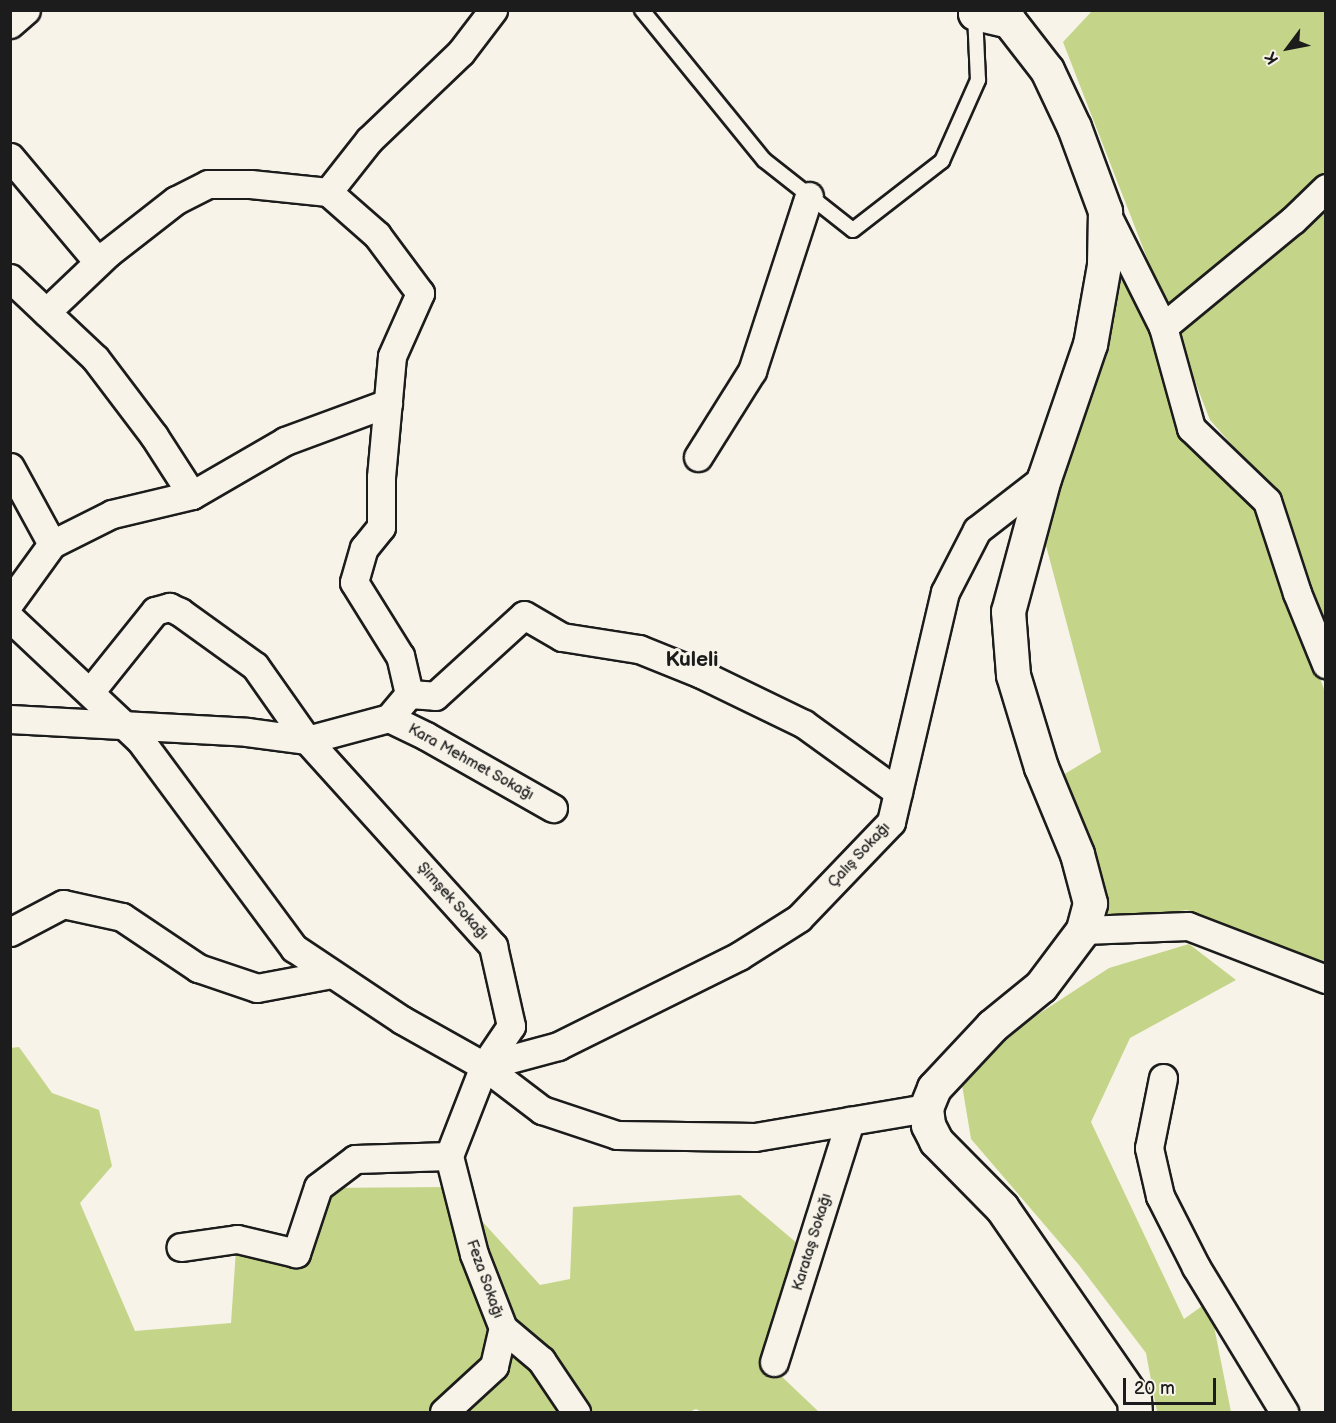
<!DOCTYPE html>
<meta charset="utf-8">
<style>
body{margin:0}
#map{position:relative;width:1336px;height:1423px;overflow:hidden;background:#f7f3e8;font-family:"Balsamiq Sans",sans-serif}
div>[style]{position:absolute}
.green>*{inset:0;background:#c4d589}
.roads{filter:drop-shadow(2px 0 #1c1c1c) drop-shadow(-2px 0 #1c1c1c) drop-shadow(0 2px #1c1c1c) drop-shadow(0 -2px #1c1c1c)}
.service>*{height:14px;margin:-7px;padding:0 7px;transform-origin:7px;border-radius:7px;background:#f7f3e8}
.minor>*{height:27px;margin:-13.5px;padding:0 13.5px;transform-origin:13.5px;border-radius:13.5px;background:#f7f3e8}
.tertiary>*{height:33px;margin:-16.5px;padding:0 16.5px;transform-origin:16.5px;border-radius:16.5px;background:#f7f3e8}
span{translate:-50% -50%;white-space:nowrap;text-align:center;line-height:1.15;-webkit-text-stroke:6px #f7f3e8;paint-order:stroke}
.street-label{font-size:15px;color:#1c1c1c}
.district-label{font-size:21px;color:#1c1c1c;font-weight:700}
.frame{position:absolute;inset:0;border:12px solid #1c1c1c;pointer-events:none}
.north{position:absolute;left:1258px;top:18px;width:60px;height:60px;-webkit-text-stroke:4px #f7f3e8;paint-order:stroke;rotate:238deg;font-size:16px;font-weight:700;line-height:24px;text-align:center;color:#1c1c1c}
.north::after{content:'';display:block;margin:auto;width:21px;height:27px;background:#1c1c1c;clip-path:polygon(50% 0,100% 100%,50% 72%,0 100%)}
.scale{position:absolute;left:1123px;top:1378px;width:93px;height:27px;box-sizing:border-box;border:3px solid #1c1c1c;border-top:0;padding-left:8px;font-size:18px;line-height:21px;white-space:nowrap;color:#1c1c1c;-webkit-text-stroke:4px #f7f3e8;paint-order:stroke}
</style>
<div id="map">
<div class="green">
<i style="clip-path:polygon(1092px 11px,1325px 11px,1325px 624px,1279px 498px,1210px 420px,1063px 42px)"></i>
<i style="clip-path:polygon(1119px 259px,1155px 328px,1183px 434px,1259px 512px,1325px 692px,1325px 967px,1187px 910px,1094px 922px,1058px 778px,1101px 752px,1041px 527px,1098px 380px)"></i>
<i style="clip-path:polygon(1189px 944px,1236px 980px,1130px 1038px,1091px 1122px,1184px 1319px,1209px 1301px,1231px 1412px,1157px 1412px,1146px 1353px,1079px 1265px,971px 1139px,961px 1079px,1031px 1019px,1109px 968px)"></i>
<i style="clip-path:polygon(19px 1047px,52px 1093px,99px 1110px,112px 1166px,80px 1203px,135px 1331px,231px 1323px,236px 1250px,289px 1261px,320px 1188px,451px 1187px,540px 1285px,570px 1279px,573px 1207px,740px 1195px,818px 1261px,779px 1374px,819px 1412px,702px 1412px,696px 1409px,689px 1412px,11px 1412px,10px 1048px)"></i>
</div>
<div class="roads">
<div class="service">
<i style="left:642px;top:10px;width:193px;rotate:50.9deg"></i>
<i style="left:764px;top:160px;width:113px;rotate:38.2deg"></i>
<i style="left:853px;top:230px;width:113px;rotate:-37.8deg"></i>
<i style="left:942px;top:161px;width:89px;rotate:-66deg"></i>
<i style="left:978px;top:80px;width:67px;rotate:-92.6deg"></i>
</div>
<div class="minor">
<i style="left:10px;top:24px;width:21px;rotate:-41deg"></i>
<i style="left:10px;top:157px;width:137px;rotate:50deg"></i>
<i style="left:328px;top:192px;width:66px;rotate:-51.7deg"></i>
<i style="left:369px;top:140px;width:127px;rotate:-43.7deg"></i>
<i style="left:461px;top:52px;width:53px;rotate:-52.7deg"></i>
<i style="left:1105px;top:211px;width:130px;rotate:63.4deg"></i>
<i style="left:1163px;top:327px;width:105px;rotate:74.5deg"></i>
<i style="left:1191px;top:428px;width:105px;rotate:43.8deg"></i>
<i style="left:1267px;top:501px;width:97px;rotate:71.9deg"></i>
<i style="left:1297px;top:593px;width:77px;rotate:67.8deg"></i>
<i style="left:10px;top:278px;width:117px;rotate:43.3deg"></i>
<i style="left:95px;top:358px;width:98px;rotate:52.9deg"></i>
<i style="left:154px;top:436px;width:70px;rotate:57.2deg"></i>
<i style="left:1163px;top:327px;width:168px;rotate:-39.5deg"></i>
<i style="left:1293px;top:220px;width:46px;rotate:-44.1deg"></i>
<i style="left:698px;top:457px;width:102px;rotate:-57.9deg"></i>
<i style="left:752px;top:371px;width:184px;rotate:-72deg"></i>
<i style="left:10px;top:467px;width:88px;rotate:61.4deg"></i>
<i style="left:10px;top:602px;width:72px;rotate:-54.1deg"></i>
<i style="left:52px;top:544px;width:67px;rotate:-26.6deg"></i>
<i style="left:112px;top:514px;width:82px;rotate:-13.4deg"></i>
<i style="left:192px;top:495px;width:108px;rotate:-30.1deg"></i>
<i style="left:285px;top:441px;width:110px;rotate:-20.3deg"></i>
<i style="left:10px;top:618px;width:178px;rotate:43.2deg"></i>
<i style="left:140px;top:740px;width:259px;rotate:53.5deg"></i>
<i style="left:294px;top:948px;width:130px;rotate:33.7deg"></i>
<i style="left:402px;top:1020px;width:94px;rotate:29.3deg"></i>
<i style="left:484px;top:1066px;width:73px;rotate:37.2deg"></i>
<i style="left:542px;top:1110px;width:79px;rotate:18.4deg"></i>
<i style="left:617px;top:1135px;width:138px;rotate:0.8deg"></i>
<i style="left:755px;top:1137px;width:173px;rotate:-9.6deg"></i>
<i style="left:90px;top:692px;width:104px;rotate:-51.3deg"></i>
<i style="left:155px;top:611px;width:15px;rotate:-16deg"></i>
<i style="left:169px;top:607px;width:12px;rotate:24deg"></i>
<i style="left:180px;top:612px;width:92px;rotate:35.8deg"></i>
<i style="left:255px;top:666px;width:90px;rotate:54.9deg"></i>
<i style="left:307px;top:740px;width:278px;rotate:47.9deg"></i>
<i style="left:493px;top:946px;width:82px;rotate:77.3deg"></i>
<i style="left:511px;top:1026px;width:48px;rotate:124deg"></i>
<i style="left:484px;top:1066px;width:97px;rotate:111.3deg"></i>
<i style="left:449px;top:1156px;width:94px;rotate:178.2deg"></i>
<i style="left:355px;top:1159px;width:46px;rotate:142.9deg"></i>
<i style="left:318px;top:1187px;width:70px;rotate:108.4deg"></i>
<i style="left:296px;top:1253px;width:61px;rotate:-166.7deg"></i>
<i style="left:237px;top:1239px;width:57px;rotate:171.9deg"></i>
<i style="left:409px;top:694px;width:26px;rotate:4deg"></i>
<i style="left:435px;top:696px;width:120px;rotate:-42.3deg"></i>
<i style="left:524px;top:615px;width:44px;rotate:30.1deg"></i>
<i style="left:562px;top:637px;width:78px;rotate:8.9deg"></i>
<i style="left:639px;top:649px;width:67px;rotate:22deg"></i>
<i style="left:701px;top:674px;width:114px;rotate:25.9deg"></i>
<i style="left:804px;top:724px;width:116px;rotate:35.9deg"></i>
<i style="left:389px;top:718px;width:41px;rotate:25.9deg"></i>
<i style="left:426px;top:736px;width:146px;rotate:29.6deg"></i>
<i style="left:10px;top:719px;width:237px;rotate:3.1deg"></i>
<i style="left:247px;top:732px;width:61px;rotate:7.6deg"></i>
<i style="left:307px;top:740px;width:85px;rotate:-15deg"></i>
<i style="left:389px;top:718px;width:31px;rotate:-50deg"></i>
<i style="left:409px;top:694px;width:39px;rotate:-103deg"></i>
<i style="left:400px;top:656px;width:87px;rotate:-121.9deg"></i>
<i style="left:354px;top:582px;width:35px;rotate:-74deg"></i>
<i style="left:364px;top:548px;width:27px;rotate:-51deg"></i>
<i style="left:381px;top:527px;width:50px;rotate:-90deg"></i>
<i style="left:381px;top:477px;width:121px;rotate:-84.8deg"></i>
<i style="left:392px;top:356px;width:69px;rotate:-66deg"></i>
<i style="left:420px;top:293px;width:72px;rotate:-126.6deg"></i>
<i style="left:377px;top:235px;width:65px;rotate:-138.7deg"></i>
<i style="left:328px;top:192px;width:78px;rotate:-174.1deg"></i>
<i style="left:250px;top:184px;width:42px;rotate:180deg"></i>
<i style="left:208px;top:184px;width:36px;rotate:153deg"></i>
<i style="left:176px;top:200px;width:88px;rotate:142deg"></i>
<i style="left:107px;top:254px;width:84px;rotate:136.4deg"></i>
<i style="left:1083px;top:930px;width:105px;rotate:-2.2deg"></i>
<i style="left:1188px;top:926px;width:148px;rotate:21deg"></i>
<i style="left:10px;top:932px;width:60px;rotate:-27.8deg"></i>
<i style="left:63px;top:904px;width:60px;rotate:12.4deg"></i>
<i style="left:122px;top:917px;width:92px;rotate:33.9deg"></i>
<i style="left:198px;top:968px;width:62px;rotate:18.7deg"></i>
<i style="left:257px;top:988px;width:76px;rotate:-10.6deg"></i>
<i style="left:484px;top:1066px;width:77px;rotate:-15.1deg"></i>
<i style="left:558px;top:1046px;width:202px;rotate:-26.4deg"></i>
<i style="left:739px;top:956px;width:71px;rotate:-32.3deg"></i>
<i style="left:799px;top:918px;width:133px;rotate:-46.2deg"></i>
<i style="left:891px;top:822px;width:236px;rotate:-76.8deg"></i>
<i style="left:945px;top:592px;width:70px;rotate:-62.7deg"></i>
<i style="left:977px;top:530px;width:85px;rotate:-37.8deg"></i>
<i style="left:1163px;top:1078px;width:71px;rotate:101.3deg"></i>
<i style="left:1149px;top:1148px;width:49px;rotate:77.1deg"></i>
<i style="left:1160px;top:1196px;width:80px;rotate:63.1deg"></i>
<i style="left:1196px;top:1267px;width:170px;rotate:58.7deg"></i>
<i style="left:449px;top:1156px;width:101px;rotate:75.7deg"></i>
<i style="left:474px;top:1254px;width:79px;rotate:68.6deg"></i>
<i style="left:503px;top:1328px;width:50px;rotate:40.1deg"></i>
<i style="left:541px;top:1360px;width:63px;rotate:56.1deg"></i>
<i style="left:774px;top:1362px;width:253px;rotate:-72.5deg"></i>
<i style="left:444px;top:1412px;width:68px;rotate:-42.6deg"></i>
<i style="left:494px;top:1366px;width:39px;rotate:-77deg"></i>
</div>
<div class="tertiary">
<i style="left:976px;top:10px;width:3px;rotate:108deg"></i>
<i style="left:975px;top:13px;width:35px;rotate:13deg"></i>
<i style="left:1009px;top:21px;width:62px;rotate:52.2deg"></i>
<i style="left:1047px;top:70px;width:63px;rotate:64.7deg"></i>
<i style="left:1074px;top:127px;width:90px;rotate:69.7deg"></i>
<i style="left:1105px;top:211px;width:54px;rotate:91.1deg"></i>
<i style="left:1104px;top:265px;width:80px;rotate:100deg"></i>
<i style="left:1090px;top:344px;width:142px;rotate:108.9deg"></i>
<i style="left:1044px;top:478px;width:138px;rotate:105.1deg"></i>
<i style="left:1008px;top:611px;width:64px;rotate:85.5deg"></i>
<i style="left:1013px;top:675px;width:96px;rotate:73.1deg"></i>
<i style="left:1041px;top:767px;width:94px;rotate:67.5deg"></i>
<i style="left:1077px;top:854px;width:51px;rotate:75.1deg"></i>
<i style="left:1090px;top:903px;width:28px;rotate:105deg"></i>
<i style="left:1083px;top:930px;width:70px;rotate:126.9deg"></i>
<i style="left:1041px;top:986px;width:63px;rotate:140.8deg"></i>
<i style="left:992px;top:1026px;width:85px;rotate:133.1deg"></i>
<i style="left:934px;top:1088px;width:22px;rotate:112deg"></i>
<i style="left:926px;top:1108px;width:17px;rotate:83deg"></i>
<i style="left:928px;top:1125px;width:18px;rotate:63deg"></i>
<i style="left:936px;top:1141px;width:94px;rotate:45.4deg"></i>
<i style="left:1002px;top:1208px;width:232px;rotate:55.4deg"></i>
<i style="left:1134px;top:1399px;width:13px;rotate:86deg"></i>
</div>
</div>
<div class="street-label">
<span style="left:471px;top:762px;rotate:29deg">Kara Mehmet Sokağı</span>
<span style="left:859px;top:855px;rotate:-47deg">Çalış Sokağı</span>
<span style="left:453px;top:901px;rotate:48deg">Şimşek Sokağı</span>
<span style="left:812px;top:1242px;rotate:-73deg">Karataş Sokağı</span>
<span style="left:485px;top:1279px;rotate:70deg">Feza Sokağı</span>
</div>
<div class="district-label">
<span style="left:692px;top:660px">Kuleli</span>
</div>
<div class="frame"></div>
<div class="north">K</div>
<div class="scale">20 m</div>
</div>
